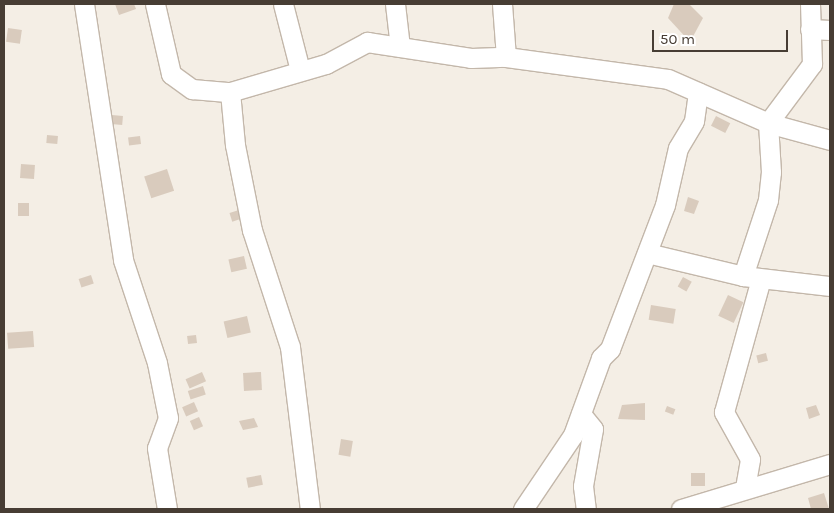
<!DOCTYPE html>
<style>
body{margin:0}
#map{position:relative;width:834px;height:513px;overflow:hidden;background:#f4eee5;font-family:Karla,sans-serif}
div>[style]{position:absolute}
.building>*{inset:0;background:#d9cbbd;transform-origin:0 0}
.roads{filter:drop-shadow(1px 0 #c3b7aa) drop-shadow(-1px 0 #c3b7aa) drop-shadow(0 1px #c3b7aa) drop-shadow(0 -1px #c3b7aa)}
.minor>*{height:19px;margin:-9.5px;padding:0 9.5px;transform-origin:9.5px;border-radius:9.5px;background:#fff}
span{translate:-50% -50%;white-space:nowrap;text-align:center;line-height:1.15;-webkit-text-stroke:4px #fff;paint-order:stroke}
.frame{position:absolute;inset:0;border:5px solid #473d34;pointer-events:none}
.scale{position:absolute;left:652px;top:30px;width:136px;height:22px;box-sizing:border-box;border:2px solid #473d34;border-top:0;padding-left:6px;font-size:15px;line-height:18px;white-space:nowrap;color:#473d34;-webkit-text-stroke:4px #fff;paint-order:stroke}
</style>
<div id="map">
<div class="building">
<i style="clip-path:polygon(115px 4px,134px 4px,136px 9px,119px 15px)"></i>
<i style="clip-path:polygon(674px 4px,689px 4px,703px 18px,690px 42px,668px 18px)"></i>
<i style="left:8px;top:28px;width:14px;height:14px;rotate:8deg"></i>
<i style="left:112px;top:115px;width:11px;height:9px;rotate:5deg"></i>
<i style="left:716px;top:116px;width:16px;height:11px;rotate:27deg"></i>
<i style="left:47px;top:135px;width:11px;height:8px;rotate:5deg"></i>
<i style="left:140px;top:136px;width:8px;height:12px;rotate:83deg"></i>
<i style="left:21px;top:164px;width:14px;height:14px;rotate:4deg"></i>
<i style="left:167px;top:169px;width:23px;height:24px;rotate:72deg"></i>
<i style="clip-path:polygon(688px 197px,699px 201px,694px 214px,684px 211px)"></i>
<i style="left:18px;top:203px;width:11px;height:13px"></i>
<i style="left:239px;top:210px;width:9px;height:10px;rotate:72deg"></i>
<i style="left:244px;top:256px;width:13px;height:16px;rotate:77deg"></i>
<i style="left:91px;top:275px;width:9px;height:13px;rotate:72deg"></i>
<i style="left:683px;top:277px;width:10px;height:11px;rotate:29deg"></i>
<i style="left:728px;top:295px;width:17px;height:23px;rotate:25deg"></i>
<i style="left:651px;top:305px;width:25px;height:15px;rotate:9deg"></i>
<i style="left:247px;top:316px;width:17px;height:24px;rotate:77deg"></i>
<i style="left:33px;top:331px;width:16px;height:26px;rotate:86deg"></i>
<i style="left:196px;top:335px;width:8px;height:9px;rotate:83deg"></i>
<i style="left:766px;top:353px;width:8px;height:10px;rotate:76deg"></i>
<i style="left:202px;top:372px;width:10px;height:18px;rotate:66deg"></i>
<i style="left:261px;top:372px;width:18px;height:18px;rotate:87deg"></i>
<i style="left:203px;top:386px;width:9px;height:16px;rotate:72deg"></i>
<i style="left:194px;top:402px;width:10px;height:13px;rotate:66deg"></i>
<i style="clip-path:polygon(645px 403px,645px 420px,618px 419px,622px 405px)"></i>
<i style="clip-path:polygon(816px 405px,820px 415px,809px 419px,806px 408px)"></i>
<i style="left:667px;top:406px;width:9px;height:6px;rotate:21deg"></i>
<i style="left:199px;top:417px;width:10px;height:10px;rotate:66deg"></i>
<i style="clip-path:polygon(254px 418px,258px 427px,243px 430px,239px 421px)"></i>
<i style="left:341px;top:439px;width:12px;height:16px;rotate:9deg"></i>
<i style="left:691px;top:473px;width:14px;height:13px"></i>
<i style="left:261px;top:475px;width:10px;height:15px;rotate:79deg"></i>
<i style="clip-path:polygon(824px 493px,829px 509px,811px 509px,808px 498px)"></i>
</div>
<div class="roads">
<div class="minor">
<i style="left:84px;top:4px;width:259px;rotate:81.3deg"></i>
<i style="left:123px;top:260px;width:108px;rotate:71.7deg"></i>
<i style="left:157px;top:363px;width:56px;rotate:78.7deg"></i>
<i style="left:168px;top:418px;width:32px;rotate:110deg"></i>
<i style="left:157px;top:448px;width:62px;rotate:80.7deg"></i>
<i style="left:155px;top:4px;width:72px;rotate:77.1deg"></i>
<i style="left:171px;top:74px;width:26px;rotate:36deg"></i>
<i style="left:192px;top:89px;width:38px;rotate:5deg"></i>
<i style="left:230px;top:92px;width:100px;rotate:-16.3deg"></i>
<i style="left:326px;top:64px;width:47px;rotate:-28.2deg"></i>
<i style="left:367px;top:42px;width:105px;rotate:8.7deg"></i>
<i style="left:471px;top:58px;width:35px;rotate:-2deg"></i>
<i style="left:506px;top:57px;width:163px;rotate:7.7deg"></i>
<i style="left:668px;top:79px;width:109px;rotate:23.7deg"></i>
<i style="left:768px;top:123px;width:64px;rotate:15.3deg"></i>
<i style="left:283px;top:4px;width:68px;rotate:75.6deg"></i>
<i style="left:395px;top:4px;width:43px;rotate:83.4deg"></i>
<i style="left:502px;top:4px;width:53px;rotate:85.7deg"></i>
<i style="left:810px;top:29px;width:20px;rotate:3deg"></i>
<i style="left:230px;top:92px;width:53px;rotate:84.6deg"></i>
<i style="left:235px;top:145px;width:87px;rotate:78.7deg"></i>
<i style="left:252px;top:230px;width:123px;rotate:72deg"></i>
<i style="left:290px;top:347px;width:163px;rotate:83deg"></i>
<i style="left:647px;top:253px;width:99px;rotate:13.5deg"></i>
<i style="left:743px;top:276px;width:88px;rotate:6.6deg"></i>
<i style="left:743px;top:276px;width:80px;rotate:-71.8deg"></i>
<i style="left:768px;top:200px;width:28px;rotate:-84deg"></i>
<i style="left:771px;top:172px;width:49px;rotate:-93.5deg"></i>
<i style="left:768px;top:123px;width:74px;rotate:-53.3deg"></i>
<i style="left:812px;top:64px;width:60px;rotate:-91.9deg"></i>
<i style="left:581px;top:414px;width:19px;rotate:51deg"></i>
<i style="left:593px;top:429px;width:58px;rotate:100deg"></i>
<i style="left:583px;top:486px;width:23px;rotate:83deg"></i>
<i style="left:745px;top:488px;width:29px;rotate:-80deg"></i>
<i style="left:750px;top:459px;width:54px;rotate:-119deg"></i>
<i style="left:724px;top:412px;width:138px;rotate:-74.5deg"></i>
<i style="left:523px;top:509px;width:89px;rotate:-56deg"></i>
<i style="left:573px;top:435px;width:82px;rotate:-70deg"></i>
<i style="left:601px;top:358px;width:13px;rotate:-45deg"></i>
<i style="left:610px;top:349px;width:154px;rotate:-69.1deg"></i>
<i style="left:665px;top:205px;width:58px;rotate:-77.2deg"></i>
<i style="left:678px;top:148px;width:31px;rotate:-59deg"></i>
<i style="left:694px;top:121px;width:29px;rotate:-82deg"></i>
<i style="left:681px;top:509px;width:156px;rotate:-16.8deg"></i>
</div>
</div>
<div class="frame"></div>
<div class="scale">50 m</div>
</div>
